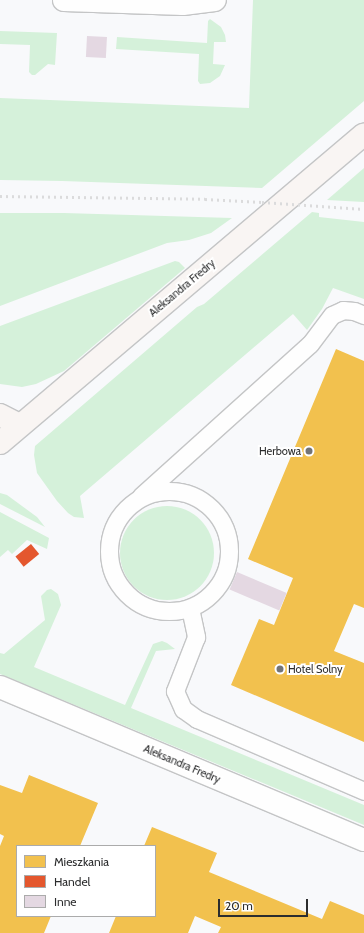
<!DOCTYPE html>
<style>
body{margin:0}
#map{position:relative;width:364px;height:933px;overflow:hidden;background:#f8f9fb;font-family:Cabin,sans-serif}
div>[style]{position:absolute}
.green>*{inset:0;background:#d5f1da}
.round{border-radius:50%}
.homes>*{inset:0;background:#f2c14e}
.shops>*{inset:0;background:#e4572e;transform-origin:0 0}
.building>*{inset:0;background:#e4d8e2;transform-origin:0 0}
.roads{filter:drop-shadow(1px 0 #c4c5c6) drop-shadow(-1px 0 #c4c5c6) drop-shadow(0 1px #c4c5c6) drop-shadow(0 -1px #c4c5c6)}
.lane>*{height:17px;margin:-8.5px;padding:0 8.5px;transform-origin:8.5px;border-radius:8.5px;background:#fefefe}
.lane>.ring{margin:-8.5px;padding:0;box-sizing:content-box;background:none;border:17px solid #fefefe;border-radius:50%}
.street>*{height:22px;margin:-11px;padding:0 11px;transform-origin:11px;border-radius:11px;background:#fefefe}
.secondary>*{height:22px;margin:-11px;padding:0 11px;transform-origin:11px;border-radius:11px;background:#f9f5f3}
.rail>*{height:3px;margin-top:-1.5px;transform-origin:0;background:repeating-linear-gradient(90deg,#dbdbdc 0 2px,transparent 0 6px)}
.dots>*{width:11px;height:11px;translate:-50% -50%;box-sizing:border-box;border:2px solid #fff;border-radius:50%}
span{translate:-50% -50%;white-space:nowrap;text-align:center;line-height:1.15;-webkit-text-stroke:4px #fff;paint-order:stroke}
.street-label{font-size:11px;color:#2c2d2e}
.poi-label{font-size:11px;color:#2c2d2e}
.right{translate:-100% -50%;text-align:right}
.left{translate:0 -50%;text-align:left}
.legend{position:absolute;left:16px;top:845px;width:140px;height:72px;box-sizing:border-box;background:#fff;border:1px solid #ababab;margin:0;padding:5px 7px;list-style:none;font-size:12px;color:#2c2d2e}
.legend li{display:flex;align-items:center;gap:8px;height:20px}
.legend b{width:20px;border:1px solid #ababab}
.scale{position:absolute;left:218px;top:899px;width:90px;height:18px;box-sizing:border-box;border:2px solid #2c2d2e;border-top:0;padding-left:5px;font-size:12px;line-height:14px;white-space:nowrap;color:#2c2d2e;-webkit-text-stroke:3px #fff;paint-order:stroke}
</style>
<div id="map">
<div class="green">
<i style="clip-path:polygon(253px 0,364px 0,364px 101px,262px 188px,62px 181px,0 180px,0 98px,249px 108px)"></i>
<i style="clip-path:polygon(210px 19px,221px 27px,225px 35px,226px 42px,214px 42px,213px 64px,225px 65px,220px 76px,210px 83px,200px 84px,198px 81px,199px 54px,116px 49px,117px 37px,207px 43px,208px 21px)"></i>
<i style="clip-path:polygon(0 31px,57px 33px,55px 65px,48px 64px,35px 75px,32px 75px,29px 72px,30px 45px,0 44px)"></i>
<i style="clip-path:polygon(364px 168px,364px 202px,327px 200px)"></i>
<i style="clip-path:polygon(312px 212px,319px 213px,319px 217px,364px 222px,364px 299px,333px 288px,322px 309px,307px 330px,293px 314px,80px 496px,84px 518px,74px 517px,68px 513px,57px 501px,37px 473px,34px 455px,35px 446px,197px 307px,204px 304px)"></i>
<i style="clip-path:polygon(0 213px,64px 213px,232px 218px,211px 233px,189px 240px,167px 243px,0 306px)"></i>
<i style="clip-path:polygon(175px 261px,179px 262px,185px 268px,64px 371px,36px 384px,22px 387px,0 384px,0 326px)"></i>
<i style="clip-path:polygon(0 493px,7px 495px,37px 517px,45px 527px,0 504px)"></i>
<i class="round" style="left:120px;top:506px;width:94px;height:94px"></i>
<i style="clip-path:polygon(0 512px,49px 538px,47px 549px,27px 540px,12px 554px,8px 550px,0 557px)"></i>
<i style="clip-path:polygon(51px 589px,58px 594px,61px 605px,34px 667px,125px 705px,153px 644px,162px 641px,167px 643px,175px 649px,156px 651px,131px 708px,364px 805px,364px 825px,0 674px,0 653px,4px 654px,45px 620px,41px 596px,47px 590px)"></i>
</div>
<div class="homes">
<i style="clip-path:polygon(336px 349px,364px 361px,364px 608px,354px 604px,334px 651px,364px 663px,364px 742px,231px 685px,259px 619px,274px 625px,293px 578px,248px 559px)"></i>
<i style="clip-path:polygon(29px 775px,98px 803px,80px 846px,17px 846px,17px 916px,51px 916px,44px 933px,0 933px,0 846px,4px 836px,0 834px,0 785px,22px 793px)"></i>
<i style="clip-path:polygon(152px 827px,217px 853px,209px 872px,322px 919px,330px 901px,364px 915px,364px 933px,218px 933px,221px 927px,195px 916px,188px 933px,109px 933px,116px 916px,155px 916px,155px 846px,144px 846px)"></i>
</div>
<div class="shops">
<i style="left:31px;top:544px;width:13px;height:20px;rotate:51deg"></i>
</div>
<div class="building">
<i style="left:87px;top:36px;width:20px;height:21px;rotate:3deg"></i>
<i style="left:237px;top:572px;width:54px;height:19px;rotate:23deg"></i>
</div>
<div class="roads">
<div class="lane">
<i class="ring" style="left:109px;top:491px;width:103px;height:103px"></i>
<i style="left:141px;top:496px;width:227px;rotate:-42deg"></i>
<i style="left:310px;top:344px;width:36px;rotate:-53deg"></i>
<i style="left:332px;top:315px;width:12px;rotate:-24deg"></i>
<i style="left:343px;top:310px;width:11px;rotate:5deg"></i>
<i style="left:354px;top:311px;width:11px;rotate:22deg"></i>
<i style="left:190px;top:608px;width:30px;rotate:78deg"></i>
<i style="left:196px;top:637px;width:58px;rotate:111.3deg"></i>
<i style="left:175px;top:691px;width:20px;rotate:66deg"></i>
<i style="left:183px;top:709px;width:17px;rotate:36deg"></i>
<i style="left:197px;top:719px;width:182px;rotate:23.3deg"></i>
</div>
<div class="street">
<i style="left:64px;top:0;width:119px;rotate:1.9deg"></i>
<i style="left:183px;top:4px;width:32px;rotate:-7deg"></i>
<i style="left:0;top:687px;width:395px;rotate:22.8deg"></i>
</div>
<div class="secondary">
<i style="left:0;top:415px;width:22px;rotate:27deg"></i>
<i style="left:0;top:443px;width:477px;rotate:-40.3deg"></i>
</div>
</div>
<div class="rail">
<i style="left:0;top:196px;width:205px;rotate:0.8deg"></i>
<i style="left:205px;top:199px;width:57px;rotate:3deg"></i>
<i style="left:262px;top:202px;width:102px;rotate:3.9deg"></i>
</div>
<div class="dots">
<i style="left:309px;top:451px;background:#737476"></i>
<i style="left:280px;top:669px;background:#737476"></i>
</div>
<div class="street-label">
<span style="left:182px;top:288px;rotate:-40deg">Aleksandra Fredry</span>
<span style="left:182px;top:764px;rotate:23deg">Aleksandra Fredry</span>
</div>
<div class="poi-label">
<span class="right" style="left:301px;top:451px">Herbowa</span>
<span class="left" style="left:288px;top:669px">Hotel Solny</span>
</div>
<ul class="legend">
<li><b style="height:11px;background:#f2c14e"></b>Mieszkania</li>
<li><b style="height:11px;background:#e4572e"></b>Handel</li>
<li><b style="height:11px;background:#e4d8e2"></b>Inne</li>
</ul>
<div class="scale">20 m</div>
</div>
